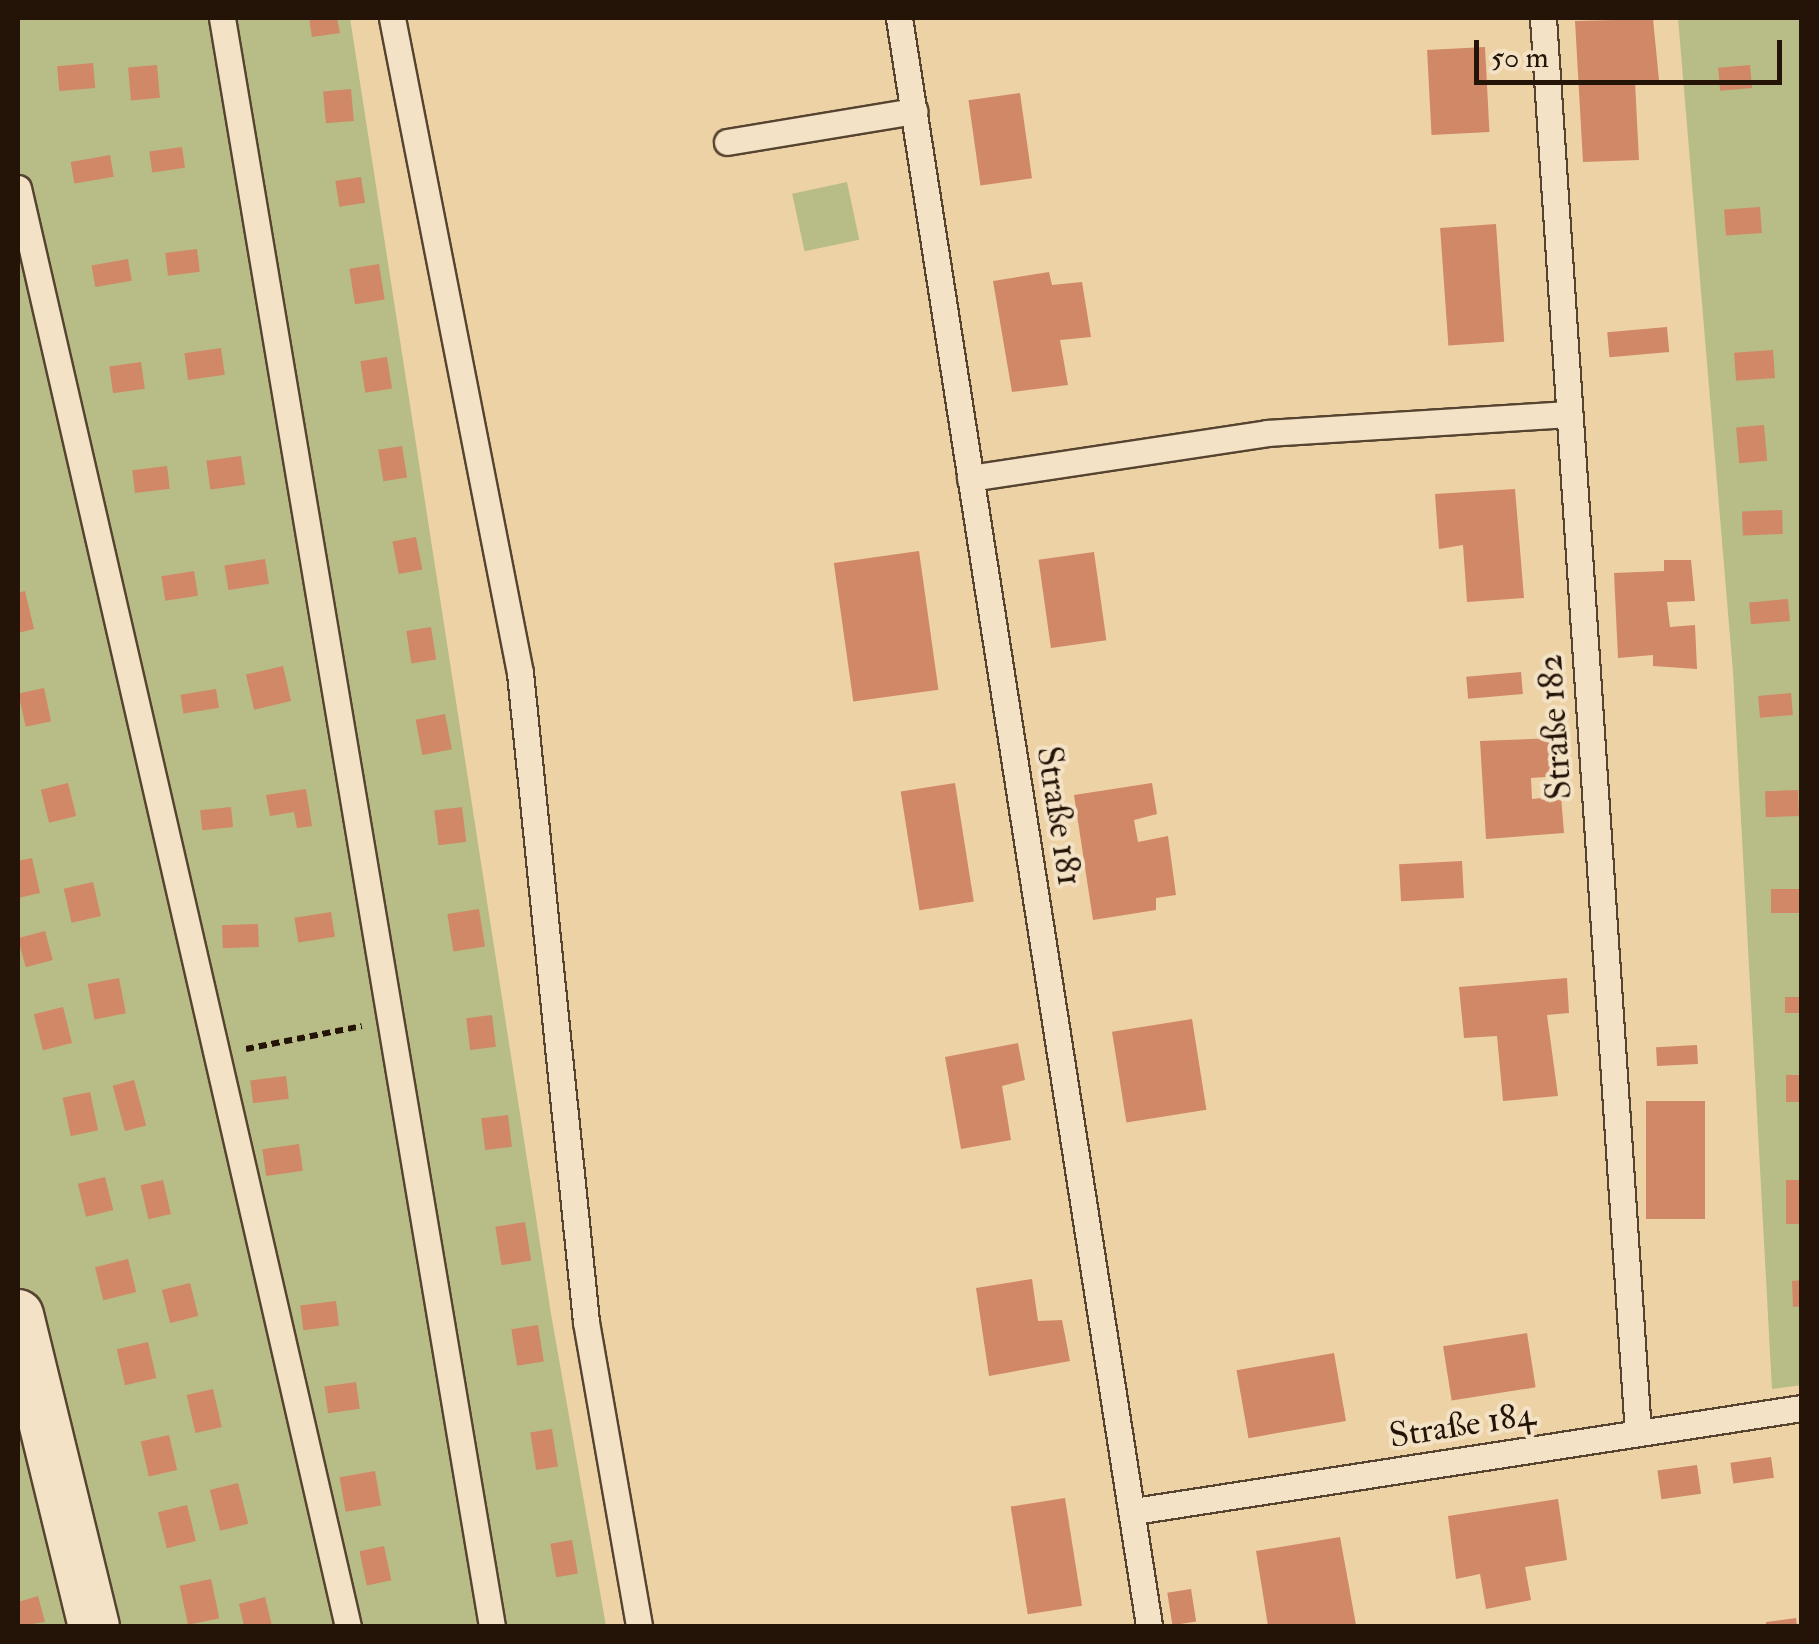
<!DOCTYPE html>
<meta charset="utf-8">
<style>
body{margin:0}
#map{position:relative;width:1819px;height:1644px;overflow:hidden;background:#edd2a6;font-family:"IM FELL Double Pica",serif}
div>[style]{position:absolute}
.green>*{inset:0;background:#b8bc87;transform-origin:0 0}
.building>*{inset:0;background:#d08866;transform-origin:0 0}
.path>*{height:6px;margin-top:-3px;transform-origin:0;background:repeating-linear-gradient(90deg,#241408 0 8px,transparent 0 13px)}
.roads{filter:drop-shadow(2px 0 #564430) drop-shadow(-2px 0 #564430) drop-shadow(0 2px #564430) drop-shadow(0 -2px #564430)}
.lane>*{height:25px;margin:-12.5px;padding:0 12.5px;transform-origin:12.5px;border-radius:12.5px;background:#f3e2c5}
.street>*{height:50px;margin:-25px;padding:0 25px;transform-origin:25px;border-radius:25px;background:#f3e2c5}
span{translate:-50% -50%;white-space:nowrap;text-align:center;line-height:1.15;-webkit-text-stroke:8px #f3e2c5;paint-order:stroke}
.street-label{font-size:35px;color:#241408}
.frame{position:absolute;inset:0;border:20px solid #241408;pointer-events:none}
.scale{position:absolute;left:1474px;top:40px;width:308px;height:45px;box-sizing:border-box;border:5px solid #241408;border-top:0;padding-left:12px;font-size:30px;line-height:35px;white-space:nowrap;color:#241408;-webkit-text-stroke:8px #f3e2c5;paint-order:stroke}
</style>
<div id="map">
<div class="green">
<i style="clip-path:polygon(18px 18px,350px 18px,551px 1314px,606px 1626px,18px 1626px)"></i>
<i style="clip-path:polygon(1678px 18px,1801px 18px,1802px 1385px,1772px 1389px,1733px 672px)"></i>
<i style="left:847px;top:182px;width:59px;height:56px;rotate:78deg"></i>
</div>
<div class="building">
<i style="clip-path:polygon(309px 18px,337px 18px,340px 33px,312px 37px)"></i>
<i style="clip-path:polygon(1653px 19px,1659px 80px,1635px 82px,1639px 160px,1583px 162px,1575px 21px)"></i>
<i style="left:1485px;top:47px;width:85px;height:58px;rotate:87deg"></i>
<i style="left:93px;top:63px;width:25px;height:36px;rotate:85deg"></i>
<i style="left:157px;top:65px;width:33px;height:29px;rotate:85deg"></i>
<i style="left:1750px;top:65px;width:23px;height:32px;rotate:85deg"></i>
<i style="left:351px;top:89px;width:32px;height:28px;rotate:85deg"></i>
<i style="left:1020px;top:93px;width:86px;height:52px;rotate:82deg"></i>
<i style="left:182px;top:147px;width:21px;height:33px;rotate:82deg"></i>
<i style="left:110px;top:155px;width:22px;height:40px;rotate:80deg"></i>
<i style="left:361px;top:177px;width:26px;height:26px;rotate:81deg"></i>
<i style="left:1760px;top:207px;width:26px;height:36px;rotate:86deg"></i>
<i style="left:1496px;top:224px;width:118px;height:56px;rotate:86deg"></i>
<i style="left:197px;top:249px;width:23px;height:32px;rotate:83deg"></i>
<i style="left:128px;top:259px;width:22px;height:37px;rotate:80deg"></i>
<i style="left:379px;top:264px;width:36px;height:30px;rotate:81deg"></i>
<i style="clip-path:polygon(1049px 272px,1052px 285px,1082px 282px,1091px 337px,1060px 340px,1068px 385px,1012px 392px,993px 281px)"></i>
<i style="left:1667px;top:327px;width:25px;height:60px;rotate:85deg"></i>
<i style="left:221px;top:348px;width:27px;height:37px;rotate:82deg"></i>
<i style="left:1773px;top:350px;width:28px;height:39px;rotate:86deg"></i>
<i style="left:387px;top:357px;width:32px;height:27px;rotate:81deg"></i>
<i style="left:141px;top:362px;width:27px;height:32px;rotate:82deg"></i>
<i style="left:1764px;top:425px;width:36px;height:28px;rotate:85deg"></i>
<i style="left:402px;top:446px;width:32px;height:24px;rotate:81deg"></i>
<i style="left:241px;top:456px;width:29px;height:35px;rotate:82deg"></i>
<i style="left:167px;top:466px;width:23px;height:35px;rotate:83deg"></i>
<i style="clip-path:polygon(1515px 489px,1524px 598px,1467px 602px,1463px 545px,1439px 549px,1435px 494px)"></i>
<i style="left:1782px;top:510px;width:24px;height:40px;rotate:88deg"></i>
<i style="left:416px;top:537px;width:33px;height:24px;rotate:79deg"></i>
<i style="left:919px;top:551px;width:140px;height:86px;rotate:82deg"></i>
<i style="left:1094px;top:552px;width:89px;height:56px;rotate:82deg"></i>
<i style="left:265px;top:559px;width:25px;height:41px;rotate:81deg"></i>
<i style="clip-path:polygon(1664px 560px,1691px 560px,1695px 601px,1667px 602px,1670px 627px,1695px 625px,1697px 669px,1653px 666px,1653px 655px,1618px 658px,1614px 573px,1664px 571px)"></i>
<i style="left:194px;top:571px;width:25px;height:33px;rotate:81deg"></i>
<i style="clip-path:polygon(25px 591px,34px 629px,18px 633px,18px 593px)"></i>
<i style="left:1788px;top:599px;width:22px;height:39px;rotate:85deg"></i>
<i style="left:431px;top:627px;width:33px;height:25px;rotate:81deg"></i>
<i style="left:283px;top:666px;width:36px;height:38px;rotate:77deg"></i>
<i style="left:1521px;top:672px;width:22px;height:55px;rotate:85deg"></i>
<i style="left:44px;top:688px;width:34px;height:26px;rotate:78deg"></i>
<i style="left:216px;top:689px;width:19px;height:36px;rotate:81deg"></i>
<i style="left:1791px;top:693px;width:22px;height:33px;rotate:85deg"></i>
<i style="left:445px;top:714px;width:36px;height:30px;rotate:79deg"></i>
<i style="clip-path:polygon(1557px 738px,1559px 776px,1531px 778px,1532px 799px,1561px 796px,1564px 833px,1486px 839px,1480px 741px)"></i>
<i style="left:68px;top:783px;width:34px;height:28px;rotate:76deg"></i>
<i style="left:955px;top:783px;width:120px;height:55px;rotate:81deg"></i>
<i style="clip-path:polygon(1152px 783px,1157px 814px,1134px 820px,1138px 842px,1168px 836px,1176px 895px,1156px 898px,1156px 910px,1093px 920px,1074px 795px)"></i>
<i style="clip-path:polygon(306px 789px,312px 826px,297px 828px,294px 812px,270px 816px,266px 795px)"></i>
<i style="left:1798px;top:790px;width:26px;height:33px;rotate:88deg"></i>
<i style="left:231px;top:807px;width:20px;height:31px;rotate:84deg"></i>
<i style="left:462px;top:807px;width:35px;height:28px;rotate:83deg"></i>
<i style="clip-path:polygon(32px 858px,40px 893px,18px 898px,18px 861px)"></i>
<i style="left:1462px;top:861px;width:37px;height:63px;rotate:87deg"></i>
<i style="left:93px;top:882px;width:35px;height:30px;rotate:77deg"></i>
<i style="left:1802px;top:889px;width:24px;height:31px;rotate:90deg"></i>
<i style="left:479px;top:909px;width:38px;height:32px;rotate:81deg"></i>
<i style="left:331px;top:912px;width:25px;height:37px;rotate:81deg"></i>
<i style="left:258px;top:924px;width:23px;height:36px;rotate:88deg"></i>
<i style="left:45px;top:931px;width:30px;height:28px;rotate:75deg"></i>
<i style="left:119px;top:978px;width:36px;height:32px;rotate:79deg"></i>
<i style="clip-path:polygon(1567px 978px,1569px 1013px,1547px 1015px,1558px 1096px,1503px 1101px,1497px 1036px,1464px 1038px,1459px 987px)"></i>
<i style="left:1802px;top:997px;width:16px;height:17px;rotate:90deg"></i>
<i style="left:63px;top:1007px;width:37px;height:30px;rotate:76deg"></i>
<i style="left:492px;top:1015px;width:32px;height:26px;rotate:83deg"></i>
<i style="left:1192px;top:1019px;width:92px;height:81px;rotate:81deg"></i>
<i style="clip-path:polygon(1018px 1043px,1025px 1080px,1002px 1086px,1011px 1140px,961px 1149px,945px 1057px)"></i>
<i style="left:1697px;top:1045px;width:19px;height:41px;rotate:87deg"></i>
<i style="left:1802px;top:1075px;width:27px;height:16px;rotate:90deg"></i>
<i style="left:286px;top:1076px;width:23px;height:36px;rotate:83deg"></i>
<i style="left:134px;top:1080px;width:47px;height:22px;rotate:75deg"></i>
<i style="left:90px;top:1092px;width:39px;height:28px;rotate:78deg"></i>
<i style="left:1646px;top:1101px;width:59px;height:118px"></i>
<i style="left:508px;top:1115px;width:32px;height:27px;rotate:83deg"></i>
<i style="left:299px;top:1144px;width:27px;height:37px;rotate:82deg"></i>
<i style="left:105px;top:1177px;width:34px;height:28px;rotate:76deg"></i>
<i style="left:163px;top:1180px;width:35px;height:23px;rotate:77deg"></i>
<i style="left:1802px;top:1180px;width:44px;height:16px;rotate:90deg"></i>
<i style="left:525px;top:1222px;width:39px;height:30px;rotate:81deg"></i>
<i style="left:128px;top:1259px;width:34px;height:34px;rotate:76deg"></i>
<i style="clip-path:polygon(1032px 1279px,1038px 1321px,1062px 1320px,1070px 1361px,989px 1376px,976px 1288px)"></i>
<i style="clip-path:polygon(1802px 1280px,1802px 1306px,1793px 1307px,1792px 1281px)"></i>
<i style="left:190px;top:1283px;width:34px;height:29px;rotate:76deg"></i>
<i style="left:336px;top:1301px;width:25px;height:36px;rotate:83deg"></i>
<i style="left:538px;top:1325px;width:37px;height:27px;rotate:81deg"></i>
<i style="left:1527px;top:1333px;width:55px;height:85px;rotate:81deg"></i>
<i style="left:148px;top:1342px;width:37px;height:32px;rotate:77deg"></i>
<i style="left:1334px;top:1353px;width:69px;height:99px;rotate:80deg"></i>
<i style="left:356px;top:1382px;width:27px;height:32px;rotate:82deg"></i>
<i style="left:213px;top:1389px;width:39px;height:27px;rotate:77deg"></i>
<i style="left:552px;top:1429px;width:38px;height:22px;rotate:81deg"></i>
<i style="left:169px;top:1435px;width:36px;height:29px;rotate:77deg"></i>
<i style="left:1771px;top:1457px;width:21px;height:41px;rotate:82deg"></i>
<i style="left:1697px;top:1465px;width:29px;height:40px;rotate:82deg"></i>
<i style="left:375px;top:1471px;width:35px;height:36px;rotate:80deg"></i>
<i style="left:238px;top:1483px;width:42px;height:29px;rotate:76deg"></i>
<i style="left:1065px;top:1498px;width:109px;height:55px;rotate:81deg"></i>
<i style="clip-path:polygon(1558px 1499px,1567px 1560px,1525px 1567px,1531px 1600px,1486px 1609px,1480px 1574px,1456px 1579px,1448px 1516px)"></i>
<i style="left:187px;top:1505px;width:37px;height:30px;rotate:76deg"></i>
<i style="clip-path:polygon(1340px 1537px,1356px 1625px,1268px 1626px,1256px 1551px)"></i>
<i style="left:572px;top:1540px;width:34px;height:22px;rotate:80deg"></i>
<i style="left:384px;top:1546px;width:35px;height:25px;rotate:78deg"></i>
<i style="left:211px;top:1579px;width:40px;height:32px;rotate:78deg"></i>
<i style="left:1191px;top:1589px;width:33px;height:24px;rotate:81deg"></i>
<i style="clip-path:polygon(38px 1596px,45px 1622px,18px 1626px,18px 1602px)"></i>
<i style="clip-path:polygon(265px 1597px,272px 1626px,244px 1626px,239px 1604px)"></i>
<i style="clip-path:polygon(1796px 1618px,1797px 1626px,1766px 1626px,1766px 1622px)"></i>
</div>
<div class="path">
<i style="left:246px;top:1049px;width:118px;rotate:-11.2deg"></i>
</div>
<div class="roads">
<div class="lane">
<i style="left:222px;top:18px;width:1631px;rotate:80.47deg"></i>
<i style="left:392px;top:18px;width:667px;rotate:78.94deg"></i>
<i style="left:520px;top:673px;width:652px;rotate:84.19deg"></i>
<i style="left:586px;top:1322px;width:309px;rotate:80.1deg"></i>
<i style="left:899px;top:18px;width:1627px;rotate:81.16deg"></i>
<i style="left:1543px;top:18px;width:1418px;rotate:86.16deg"></i>
<i style="left:727px;top:142px;width:190px;rotate:-9.4deg"></i>
<i style="left:18px;top:188px;width:1475px;rotate:77.08deg"></i>
<i style="left:970px;top:478px;width:300px;rotate:-8.6deg"></i>
<i style="left:1267px;top:433px;width:302px;rotate:-3.6deg"></i>
<i style="left:1134px;top:1511px;width:676px;rotate:-8.77deg"></i>
</div>
<div class="street">
<i style="left:18px;top:1315px;width:320px;rotate:76.3deg"></i>
</div>
</div>
<div class="street-label">
<span style="left:1555px;top:727px;rotate:-94deg">Straße 182</span>
<span style="left:1059px;top:816px;rotate:81deg">Straße 181</span>
<span style="left:1462px;top:1425px;rotate:-9deg">Straße 184</span>
</div>
<div class="frame"></div>
<div class="scale">50 m</div>
</div>
